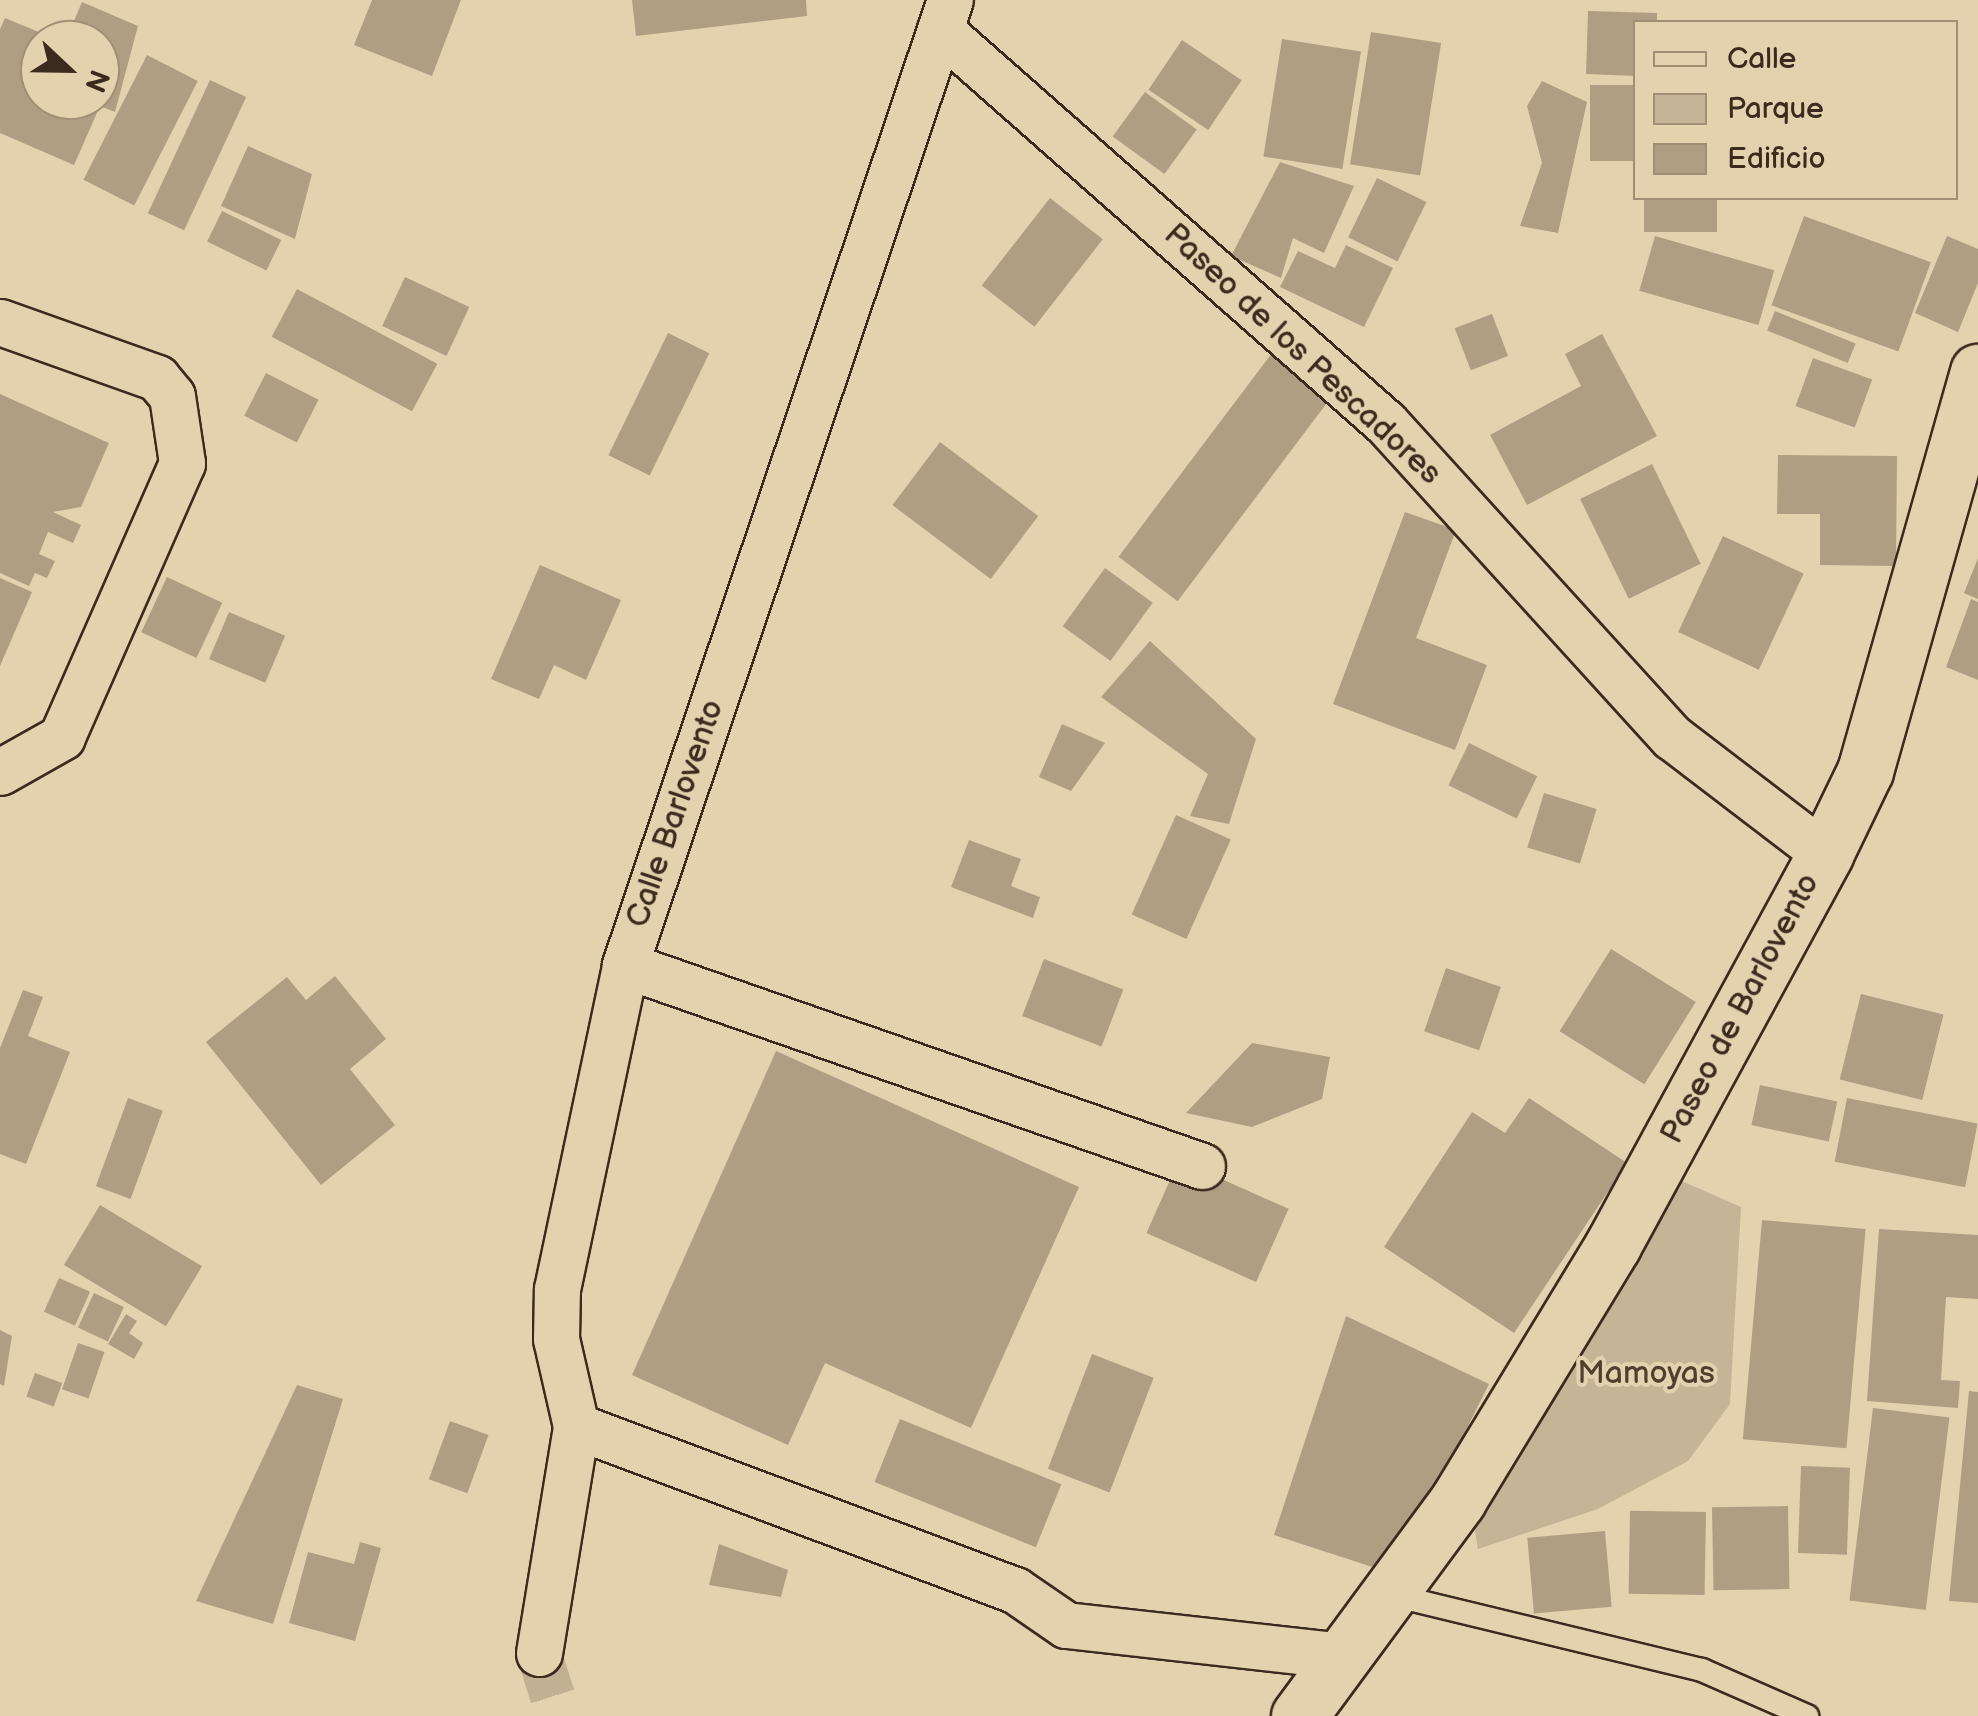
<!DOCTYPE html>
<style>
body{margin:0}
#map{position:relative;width:1978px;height:1716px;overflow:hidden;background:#e4d2af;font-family:"Balsamiq Sans",sans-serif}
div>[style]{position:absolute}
.green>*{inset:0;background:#c5b495}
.building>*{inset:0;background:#b09e82;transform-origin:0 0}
.street-tunnel>*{height:45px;margin-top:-22.5px;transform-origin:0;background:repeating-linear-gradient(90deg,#c2b092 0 45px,transparent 0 67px)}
.roads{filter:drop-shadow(2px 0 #3b2a1e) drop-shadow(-2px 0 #3b2a1e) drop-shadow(0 2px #3b2a1e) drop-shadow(0 -2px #3b2a1e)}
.lane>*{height:22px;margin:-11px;padding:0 11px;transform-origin:11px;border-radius:11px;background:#e4d2af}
.street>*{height:45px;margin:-22.5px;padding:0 22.5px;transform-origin:22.5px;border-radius:22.5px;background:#e4d2af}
.secondary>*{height:55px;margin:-27.5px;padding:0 27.5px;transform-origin:27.5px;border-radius:27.5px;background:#e4d2af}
span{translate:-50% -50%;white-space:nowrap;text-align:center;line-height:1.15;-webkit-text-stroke:8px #e4d2af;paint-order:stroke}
.street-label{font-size:32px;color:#3b2a1e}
.park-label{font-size:32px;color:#503f30}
.legend{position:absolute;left:1633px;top:20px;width:325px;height:180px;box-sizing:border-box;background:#e4d2af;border:2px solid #a08f75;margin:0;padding:12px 18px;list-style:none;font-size:30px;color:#3b2a1e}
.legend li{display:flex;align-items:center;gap:20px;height:50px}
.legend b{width:50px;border:2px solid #a08f75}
.north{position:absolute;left:20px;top:20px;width:100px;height:100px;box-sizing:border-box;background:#e4d2af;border:2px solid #a08f75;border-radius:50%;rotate:112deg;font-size:28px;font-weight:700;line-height:40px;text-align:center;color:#3b2a1e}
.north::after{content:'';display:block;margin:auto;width:35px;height:45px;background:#3b2a1e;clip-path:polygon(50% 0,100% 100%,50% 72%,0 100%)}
</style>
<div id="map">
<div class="green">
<i style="clip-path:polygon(1675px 1178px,1741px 1207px,1730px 1404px,1688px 1461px,1598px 1509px,1478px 1549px,1468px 1489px)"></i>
</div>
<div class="building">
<i style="clip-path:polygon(372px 0,461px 0,432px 76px,354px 45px)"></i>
<i style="clip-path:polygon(632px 0,806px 0,807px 16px,636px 36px)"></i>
<i style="clip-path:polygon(82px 2px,138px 26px,115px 112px,100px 106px,74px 165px,0 133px,0 29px,5px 18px,58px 40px,40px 40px,40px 100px,100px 100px,100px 40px,66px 40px)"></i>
<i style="clip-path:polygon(1588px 11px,1657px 13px,1657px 22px,1636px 22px,1636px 76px,1586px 74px)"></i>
<i style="left:1371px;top:32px;width:71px;height:134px;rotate:9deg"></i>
<i style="left:1282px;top:39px;width:80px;height:119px;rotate:9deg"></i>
<i style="left:1182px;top:40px;width:72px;height:60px;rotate:34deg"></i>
<i style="left:147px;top:55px;width:57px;height:140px;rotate:27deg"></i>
<i style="left:210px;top:80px;width:40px;height:147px;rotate:25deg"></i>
<i style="clip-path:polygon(1542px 81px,1587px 102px,1558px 233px,1520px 226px,1542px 163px,1527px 106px)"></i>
<i style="left:1636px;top:85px;width:76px;height:46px;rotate:90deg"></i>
<i style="left:1145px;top:92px;width:64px;height:55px;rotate:36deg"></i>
<i style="clip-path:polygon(248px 146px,312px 174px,295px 239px,221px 206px)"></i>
<i style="clip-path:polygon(1280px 162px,1354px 186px,1324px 253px,1293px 238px,1281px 278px,1231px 256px)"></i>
<i style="left:1377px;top:178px;width:55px;height:66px;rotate:26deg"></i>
<i style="left:1050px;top:198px;width:67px;height:111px;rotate:38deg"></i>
<i style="left:1644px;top:198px;width:73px;height:34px"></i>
<i style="left:222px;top:211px;width:66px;height:34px;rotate:26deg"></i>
<i style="left:1804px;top:216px;width:135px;height:95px;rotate:20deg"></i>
<i style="left:1655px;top:236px;width:124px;height:57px;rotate:16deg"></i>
<i style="clip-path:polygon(1947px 236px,1978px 249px,1978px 283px,1958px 332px,1915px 313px)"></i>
<i style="clip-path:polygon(1346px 245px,1393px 268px,1364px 327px,1280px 287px,1298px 251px,1335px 268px)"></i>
<i style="left:405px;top:277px;width:71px;height:54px;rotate:25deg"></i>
<i style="left:297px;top:289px;width:159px;height:54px;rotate:28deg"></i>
<i style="left:1775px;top:311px;width:87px;height:21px;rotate:22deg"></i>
<i style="left:1492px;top:314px;width:45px;height:40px;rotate:69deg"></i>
<i style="left:668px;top:333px;width:46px;height:136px;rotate:26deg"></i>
<i style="clip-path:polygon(1602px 334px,1657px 436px,1527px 505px,1490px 435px,1581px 386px,1565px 354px)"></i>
<i style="left:1275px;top:349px;width:74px;height:260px;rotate:37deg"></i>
<i style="left:1813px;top:358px;width:63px;height:51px;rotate:20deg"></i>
<i style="left:266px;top:373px;width:59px;height:48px;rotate:27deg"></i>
<i style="clip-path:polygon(0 394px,109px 443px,81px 507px,53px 512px,81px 525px,73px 543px,48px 532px,39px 554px,55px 561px,47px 578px,35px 573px,29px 586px,0 573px)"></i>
<i style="left:940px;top:442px;width:123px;height:79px;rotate:37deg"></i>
<i style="clip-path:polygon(1778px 455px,1897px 456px,1896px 566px,1820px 565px,1820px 514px,1777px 514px)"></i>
<i style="left:1652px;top:464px;width:111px;height:80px;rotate:64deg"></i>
<i style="clip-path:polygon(1405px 512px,1456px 530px,1416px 638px,1487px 665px,1455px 750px,1333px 704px)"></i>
<i style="left:1723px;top:536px;width:89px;height:106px;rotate:25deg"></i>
<i style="clip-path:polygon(1978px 558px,1978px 599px,1964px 593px)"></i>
<i style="clip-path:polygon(540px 565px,621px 600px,586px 680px,554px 665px,539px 699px,491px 679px)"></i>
<i style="left:1105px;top:568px;width:59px;height:72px;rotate:36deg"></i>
<i style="left:167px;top:577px;width:61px;height:61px;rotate:25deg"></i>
<i style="clip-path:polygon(0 578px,32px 592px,0 666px)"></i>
<i style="clip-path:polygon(1971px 599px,1978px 602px,1978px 680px,1946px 667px)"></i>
<i style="left:229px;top:612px;width:61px;height:51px;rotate:23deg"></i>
<i style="clip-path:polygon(1150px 641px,1256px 739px,1229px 824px,1190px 816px,1208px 774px,1101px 697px)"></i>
<i style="clip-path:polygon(1062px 724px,1105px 743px,1071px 791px,1039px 777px)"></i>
<i style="left:1469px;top:743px;width:76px;height:47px;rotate:26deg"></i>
<i style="left:1544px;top:793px;width:55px;height:57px;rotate:17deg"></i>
<i style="left:1176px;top:815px;width:60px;height:109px;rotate:24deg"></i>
<i style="clip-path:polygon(969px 840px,1021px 859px,1011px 886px,1040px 897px,1033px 918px,951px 887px)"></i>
<i style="left:1611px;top:949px;width:100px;height:97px;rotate:32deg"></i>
<i style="left:1044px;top:959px;width:85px;height:61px;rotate:21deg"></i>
<i style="left:1446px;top:968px;width:58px;height:67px;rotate:19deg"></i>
<i style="clip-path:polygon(335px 976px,386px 1039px,350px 1069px,395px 1125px,321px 1185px,206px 1042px,287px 977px,306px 1000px)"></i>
<i style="clip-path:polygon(23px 990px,43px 997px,28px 1036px,70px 1052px,26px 1164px,0 1154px,0 1048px)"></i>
<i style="left:1861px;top:994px;width:85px;height:88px;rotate:14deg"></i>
<i style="clip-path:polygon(1252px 1043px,1330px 1057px,1322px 1099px,1252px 1127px,1186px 1113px)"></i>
<i style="clip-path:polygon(776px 1051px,1079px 1187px,971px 1428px,825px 1363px,788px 1445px,632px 1375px)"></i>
<i style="left:1760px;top:1085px;width:79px;height:41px;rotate:12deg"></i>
<i style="left:128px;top:1098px;width:37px;height:94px;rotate:20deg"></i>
<i style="clip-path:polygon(1529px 1098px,1627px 1163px,1514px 1333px,1384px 1247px,1472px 1112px,1505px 1133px)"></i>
<i style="left:1847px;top:1098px;width:133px;height:65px;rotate:11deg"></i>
<i style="left:1179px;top:1160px;width:120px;height:80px;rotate:24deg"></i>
<i style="left:100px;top:1205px;width:119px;height:70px;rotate:31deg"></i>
<i style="left:1762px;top:1220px;width:104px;height:220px;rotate:5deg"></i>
<i style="clip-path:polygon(1879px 1229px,1978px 1235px,1978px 1299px,1946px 1297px,1941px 1380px,1960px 1381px,1958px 1408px,1867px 1401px)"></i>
<i style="left:59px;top:1278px;width:34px;height:37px;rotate:24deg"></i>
<i style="left:94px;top:1293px;width:33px;height:38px;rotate:25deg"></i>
<i style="clip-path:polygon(126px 1314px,137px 1321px,129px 1333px,143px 1343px,134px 1359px,108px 1344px)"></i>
<i style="clip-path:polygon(1346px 1316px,1489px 1384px,1394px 1574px,1274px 1535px)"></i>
<i style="clip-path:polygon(0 1330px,12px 1336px,4px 1386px,0 1384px)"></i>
<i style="left:78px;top:1343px;width:28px;height:49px;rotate:19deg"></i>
<i style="left:1092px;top:1354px;width:66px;height:123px;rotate:21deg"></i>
<i style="left:35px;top:1373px;width:29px;height:25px;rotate:20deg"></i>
<i style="clip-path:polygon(297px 1385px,343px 1399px,273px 1624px,196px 1601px)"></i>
<i style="clip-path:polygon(1969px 1391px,1978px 1392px,1978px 1603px,1949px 1601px)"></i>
<i style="left:1873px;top:1408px;width:77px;height:194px;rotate:7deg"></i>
<i style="left:900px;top:1419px;width:174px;height:68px;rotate:22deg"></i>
<i style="left:450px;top:1421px;width:41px;height:62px;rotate:20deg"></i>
<i style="left:1801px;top:1466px;width:49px;height:87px;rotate:2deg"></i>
<i style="left:1788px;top:1506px;width:83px;height:76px;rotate:89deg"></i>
<i style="left:1706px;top:1512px;width:83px;height:76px;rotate:91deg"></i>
<i style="left:1605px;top:1531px;width:76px;height:78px;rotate:85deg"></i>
<i style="clip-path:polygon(360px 1542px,381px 1548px,355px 1641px,289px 1623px,308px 1552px,354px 1564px)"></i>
<i style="clip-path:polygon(719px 1544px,788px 1570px,781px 1597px,709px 1585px)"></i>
</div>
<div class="street-tunnel">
<i style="left:539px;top:1653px;width:66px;rotate:72.4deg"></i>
</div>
<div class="roads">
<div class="lane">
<i style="left:1392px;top:1595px;width:319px;rotate:13.6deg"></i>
<i style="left:1702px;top:1670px;width:115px;rotate:23.7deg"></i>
</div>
<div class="street">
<i style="left:940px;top:30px;width:594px;rotate:41.39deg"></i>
<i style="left:1386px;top:423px;width:425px;rotate:47.7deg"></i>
<i style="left:1672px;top:737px;width:193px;rotate:37.4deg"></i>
<i style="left:0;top:322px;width:167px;rotate:19.6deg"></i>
<i style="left:157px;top:378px;width:23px;rotate:50deg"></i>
<i style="left:172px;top:396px;width:68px;rotate:81.5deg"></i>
<i style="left:182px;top:463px;width:299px;rotate:113.7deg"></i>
<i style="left:62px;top:737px;width:71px;rotate:150.6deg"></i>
<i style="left:625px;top:965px;width:611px;rotate:19.21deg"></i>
<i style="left:576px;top:1426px;width:469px;rotate:20.5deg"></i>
<i style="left:1015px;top:1590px;width:62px;rotate:34.5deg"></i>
<i style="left:1066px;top:1625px;width:280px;rotate:6.4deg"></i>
<i style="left:539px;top:1653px;width:230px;rotate:-80.7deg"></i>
<i style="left:576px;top:1426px;width:89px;rotate:-102.9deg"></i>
<i style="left:556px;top:1339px;width:50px;rotate:-88.9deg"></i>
<i style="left:557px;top:1289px;width:331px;rotate:-78.1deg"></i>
<i style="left:625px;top:965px;width:1018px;rotate:-71.39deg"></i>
</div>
<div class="secondary">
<i style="left:1299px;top:1716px;width:268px;rotate:-53.6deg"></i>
<i style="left:1458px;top:1500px;width:298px;rotate:-58.7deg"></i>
<i style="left:1613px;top:1245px;width:445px;rotate:-61.5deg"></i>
<i style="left:1825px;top:854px;width:92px;rotate:-64.3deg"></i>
<i style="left:1865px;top:771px;width:415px;rotate:-74.2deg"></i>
</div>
</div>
<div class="street-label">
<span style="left:1302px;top:355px;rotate:43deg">Paseo de los Pescadores</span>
<span style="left:676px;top:814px;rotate:-71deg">Calle Barlovento</span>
<span style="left:1741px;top:1009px;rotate:-62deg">Paseo de Barlovento</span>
</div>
<div class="park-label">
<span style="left:1646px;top:1374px">Mamoyas</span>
</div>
<ul class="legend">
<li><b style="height:12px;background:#e4d2af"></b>Calle</li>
<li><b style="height:28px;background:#c5b495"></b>Parque</li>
<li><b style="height:28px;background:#b09e82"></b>Edificio</li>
</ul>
<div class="north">N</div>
</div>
